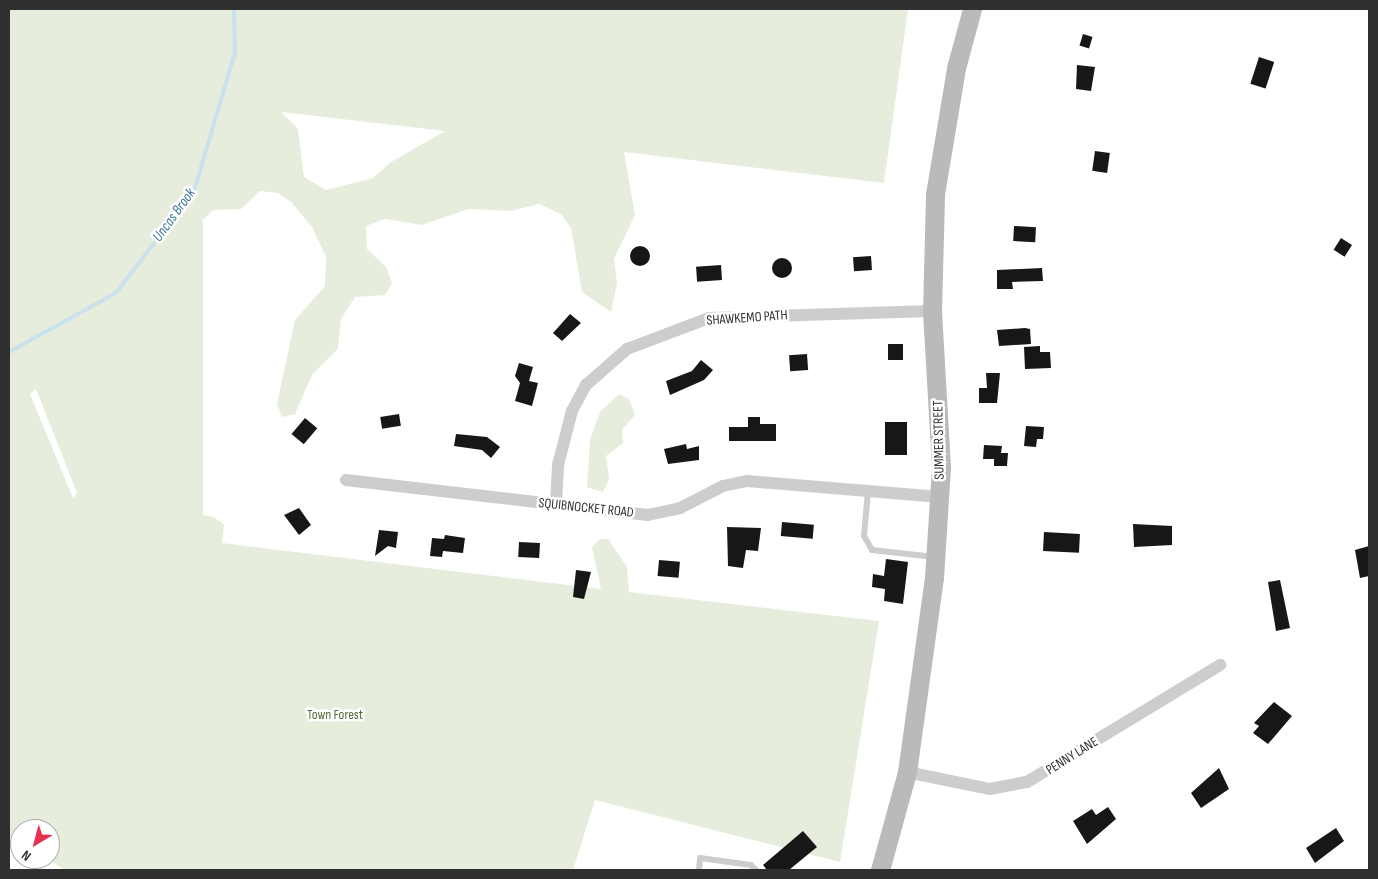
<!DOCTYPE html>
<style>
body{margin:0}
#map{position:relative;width:1378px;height:879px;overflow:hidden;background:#fff;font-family:"Sofia Sans Condensed",sans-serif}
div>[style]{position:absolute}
.green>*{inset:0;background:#e7eddd}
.stream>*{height:4px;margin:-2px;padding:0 2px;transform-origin:2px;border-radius:2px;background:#c9e2ed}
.building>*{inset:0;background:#171717;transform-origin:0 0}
.round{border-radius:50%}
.service>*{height:6px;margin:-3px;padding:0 3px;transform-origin:3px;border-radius:3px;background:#cdcdcd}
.minor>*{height:12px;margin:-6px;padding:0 6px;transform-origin:6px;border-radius:6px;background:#cdcdcd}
.secondary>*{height:19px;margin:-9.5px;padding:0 9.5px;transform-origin:9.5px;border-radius:9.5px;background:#bababa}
span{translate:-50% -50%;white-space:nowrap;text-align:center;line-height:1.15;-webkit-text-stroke:5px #fff;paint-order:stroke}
.street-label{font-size:14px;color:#303030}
.park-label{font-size:14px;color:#576c3c}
.water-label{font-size:15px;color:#3b7994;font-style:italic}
.frame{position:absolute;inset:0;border:10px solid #303030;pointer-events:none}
.north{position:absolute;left:10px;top:819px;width:50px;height:50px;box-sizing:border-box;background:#fff;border:1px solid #acacac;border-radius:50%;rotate:217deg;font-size:14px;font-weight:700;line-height:20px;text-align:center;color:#303030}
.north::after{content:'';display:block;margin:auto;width:18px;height:22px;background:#e8304e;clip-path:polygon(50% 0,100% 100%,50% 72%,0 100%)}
</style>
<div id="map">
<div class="green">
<i style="clip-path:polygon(evenodd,9px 9px,908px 9px,884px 183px,624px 152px,635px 215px,614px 259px,617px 283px,611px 312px,582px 292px,571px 228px,561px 214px,539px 204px,511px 211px,469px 209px,422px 225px,385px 219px,366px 226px,367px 249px,386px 267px,392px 283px,385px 295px,355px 297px,341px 319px,338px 349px,312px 375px,295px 414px,282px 417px,277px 404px,295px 320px,325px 286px,326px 257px,312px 227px,291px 202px,278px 193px,260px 191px,241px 209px,213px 210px,203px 220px,203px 515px,214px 517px,224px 525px,222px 543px,601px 589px,592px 547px,600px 539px,608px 539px,627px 567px,629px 592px,879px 621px,840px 862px,595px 800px,573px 870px,65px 870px,47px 859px,50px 829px,20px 829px,20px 843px,9px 837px,9px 9px,281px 112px,445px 131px,391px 162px,373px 178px,326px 190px,304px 177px,298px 129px,281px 112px,9px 9px,36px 389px,77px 493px,73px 498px,30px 394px,36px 389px)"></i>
<i style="clip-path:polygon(619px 394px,629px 399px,635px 415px,622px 430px,623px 443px,606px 456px,609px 479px,603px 492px,587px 487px,590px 440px,600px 412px)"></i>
</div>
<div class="stream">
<i style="left:9px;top:352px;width:122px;rotate:-28.9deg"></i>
<i style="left:116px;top:293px;width:128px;rotate:-52.6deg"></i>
<i style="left:194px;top:191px;width:144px;rotate:-73.5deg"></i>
<i style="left:235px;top:53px;width:44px;rotate:-91.3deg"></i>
</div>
<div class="building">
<i style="left:1083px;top:34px;width:10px;height:12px;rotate:17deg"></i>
<i style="left:1259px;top:57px;width:16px;height:28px;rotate:18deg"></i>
<i style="clip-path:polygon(1077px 65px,1095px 67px,1091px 91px,1076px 89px)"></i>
<i style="left:1095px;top:151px;width:15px;height:20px;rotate:8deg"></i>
<i style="left:1014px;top:226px;width:22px;height:15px;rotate:3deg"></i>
<i style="left:1341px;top:238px;width:13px;height:14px;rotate:32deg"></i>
<i class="round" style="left:630px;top:246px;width:20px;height:20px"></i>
<i style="left:871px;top:256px;width:14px;height:18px;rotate:86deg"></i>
<i class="round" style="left:772px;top:258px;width:20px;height:20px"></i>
<i style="left:721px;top:265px;width:15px;height:25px;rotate:86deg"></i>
<i style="clip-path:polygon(1042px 268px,1043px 281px,1012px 282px,1013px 289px,997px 289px,997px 270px)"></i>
<i style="clip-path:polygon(570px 314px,581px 323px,562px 341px,553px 333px)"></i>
<i style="clip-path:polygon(1025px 328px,1030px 329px,1031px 344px,999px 346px,997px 330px)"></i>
<i style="left:888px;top:344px;width:15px;height:16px"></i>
<i style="clip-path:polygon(1040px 346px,1040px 352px,1050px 352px,1051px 368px,1025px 369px,1024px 347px)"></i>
<i style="left:807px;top:354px;width:16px;height:18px;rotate:86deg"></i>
<i style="clip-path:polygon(701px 360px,713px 370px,704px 380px,670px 395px,666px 381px,692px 371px)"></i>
<i style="clip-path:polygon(519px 363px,533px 367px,529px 381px,538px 383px,532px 406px,515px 401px,520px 383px,515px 376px)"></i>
<i style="clip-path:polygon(986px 373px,1000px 373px,997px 403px,979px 403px,979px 388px,987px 388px)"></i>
<i style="left:399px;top:414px;width:12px;height:19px;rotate:81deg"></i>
<i style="clip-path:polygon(748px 417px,760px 417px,760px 424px,776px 424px,776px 441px,729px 441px,729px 427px,748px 427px)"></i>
<i style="left:305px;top:418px;width:16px;height:21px;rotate:40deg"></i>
<i style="left:885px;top:422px;width:22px;height:33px"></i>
<i style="clip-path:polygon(1026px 426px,1044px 427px,1043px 439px,1037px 439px,1036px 447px,1024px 446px)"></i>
<i style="clip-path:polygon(456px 434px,487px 437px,500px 447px,491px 458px,482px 450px,454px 446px)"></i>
<i style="clip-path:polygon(686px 444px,687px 449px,699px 446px,699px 460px,668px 464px,664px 449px)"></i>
<i style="clip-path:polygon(984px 445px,1002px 446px,1001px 453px,1008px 453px,1007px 466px,994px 466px,994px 459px,983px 459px)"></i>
<i style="clip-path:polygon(299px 508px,311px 525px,299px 535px,284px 515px)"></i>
<i style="left:782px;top:522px;width:32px;height:14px;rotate:5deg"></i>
<i style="clip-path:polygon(1133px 524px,1172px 526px,1172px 545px,1134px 547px)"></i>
<i style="clip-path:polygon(727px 527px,761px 528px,758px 551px,746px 550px,743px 568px,728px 566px)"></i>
<i style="clip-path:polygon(379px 530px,398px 532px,396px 548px,388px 546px,375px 556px)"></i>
<i style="left:1044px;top:532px;width:36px;height:19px;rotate:3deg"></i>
<i style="clip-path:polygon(445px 535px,465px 538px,463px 553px,443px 551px,442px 557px,430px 556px,432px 538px,444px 539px)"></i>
<i style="left:519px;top:542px;width:21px;height:15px;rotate:3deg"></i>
<i style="clip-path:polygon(1369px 546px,1369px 576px,1360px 578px,1355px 550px)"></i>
<i style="clip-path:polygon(886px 559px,908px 562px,903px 604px,884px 601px,885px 589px,872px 587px,873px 574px,884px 576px)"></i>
<i style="left:659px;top:560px;width:21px;height:16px;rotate:5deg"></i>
<i style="clip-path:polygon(576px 570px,591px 572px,584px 599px,573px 597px)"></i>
<i style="clip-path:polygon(1280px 580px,1290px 628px,1276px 631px,1268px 582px)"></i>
<i style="clip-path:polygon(1274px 702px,1292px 716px,1268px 744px,1253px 733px,1259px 726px,1254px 723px)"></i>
<i style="clip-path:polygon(1219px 768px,1229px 789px,1201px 808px,1191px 793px)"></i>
<i style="clip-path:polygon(1108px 807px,1116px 819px,1087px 844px,1073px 821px,1092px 809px,1096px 815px)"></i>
<i style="clip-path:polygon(1336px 828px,1344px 841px,1315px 863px,1306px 848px)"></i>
<i style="clip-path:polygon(803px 831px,817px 847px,789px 870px,767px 870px,763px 865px)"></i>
</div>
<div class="service">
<i style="left:868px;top:491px;width:45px;rotate:95.1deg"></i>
<i style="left:864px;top:536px;width:16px;rotate:60deg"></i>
<i style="left:872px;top:550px;width:63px;rotate:6.3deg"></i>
<i style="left:699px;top:870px;width:12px;rotate:-85deg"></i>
<i style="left:700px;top:858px;width:51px;rotate:7.8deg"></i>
<i style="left:751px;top:865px;width:7px;rotate:45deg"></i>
</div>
<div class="minor">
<i style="left:346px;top:480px;width:304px;rotate:6.6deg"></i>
<i style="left:648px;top:515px;width:33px;rotate:-12deg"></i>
<i style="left:680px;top:508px;width:48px;rotate:-27.1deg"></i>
<i style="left:723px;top:486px;width:25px;rotate:-12deg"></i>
<i style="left:747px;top:481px;width:194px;rotate:4.7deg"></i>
<i style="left:556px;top:504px;width:39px;rotate:-87deg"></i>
<i style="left:558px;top:465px;width:56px;rotate:-75.5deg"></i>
<i style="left:572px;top:411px;width:30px;rotate:-62deg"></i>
<i style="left:586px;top:385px;width:55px;rotate:-41.3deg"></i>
<i style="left:627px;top:349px;width:88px;rotate:-20.7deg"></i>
<i style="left:709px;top:318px;width:223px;rotate:-1.8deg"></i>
<i style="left:907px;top:772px;width:85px;rotate:11.6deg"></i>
<i style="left:990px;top:789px;width:38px;rotate:-11deg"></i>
<i style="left:1027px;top:782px;width:226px;rotate:-31.2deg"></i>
</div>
<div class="secondary">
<i style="left:880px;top:870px;width:102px;rotate:-74.6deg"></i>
<i style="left:907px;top:772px;width:196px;rotate:-82.1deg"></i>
<i style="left:934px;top:578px;width:111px;rotate:-86.4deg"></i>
<i style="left:941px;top:467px;width:156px;rotate:-93.3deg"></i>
<i style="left:932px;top:311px;width:117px;rotate:-88.5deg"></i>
<i style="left:935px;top:194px;width:128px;rotate:-80.5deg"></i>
<i style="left:956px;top:68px;width:61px;rotate:-74.8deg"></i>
</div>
<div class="street-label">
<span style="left:747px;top:318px;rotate:-4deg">SHAWKEMO PATH</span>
<span style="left:939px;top:440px;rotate:-91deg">SUMMER STREET</span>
<span style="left:586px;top:508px;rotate:6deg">SQUIBNOCKET ROAD</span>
<span style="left:1072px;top:756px;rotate:-32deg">PENNY LANE</span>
</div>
<div class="park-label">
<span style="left:335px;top:715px">Town Forest</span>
</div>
<div class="water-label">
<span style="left:174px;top:215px;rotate:-54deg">Uncas Brook</span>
</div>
<div class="frame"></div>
<div class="north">N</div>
</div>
